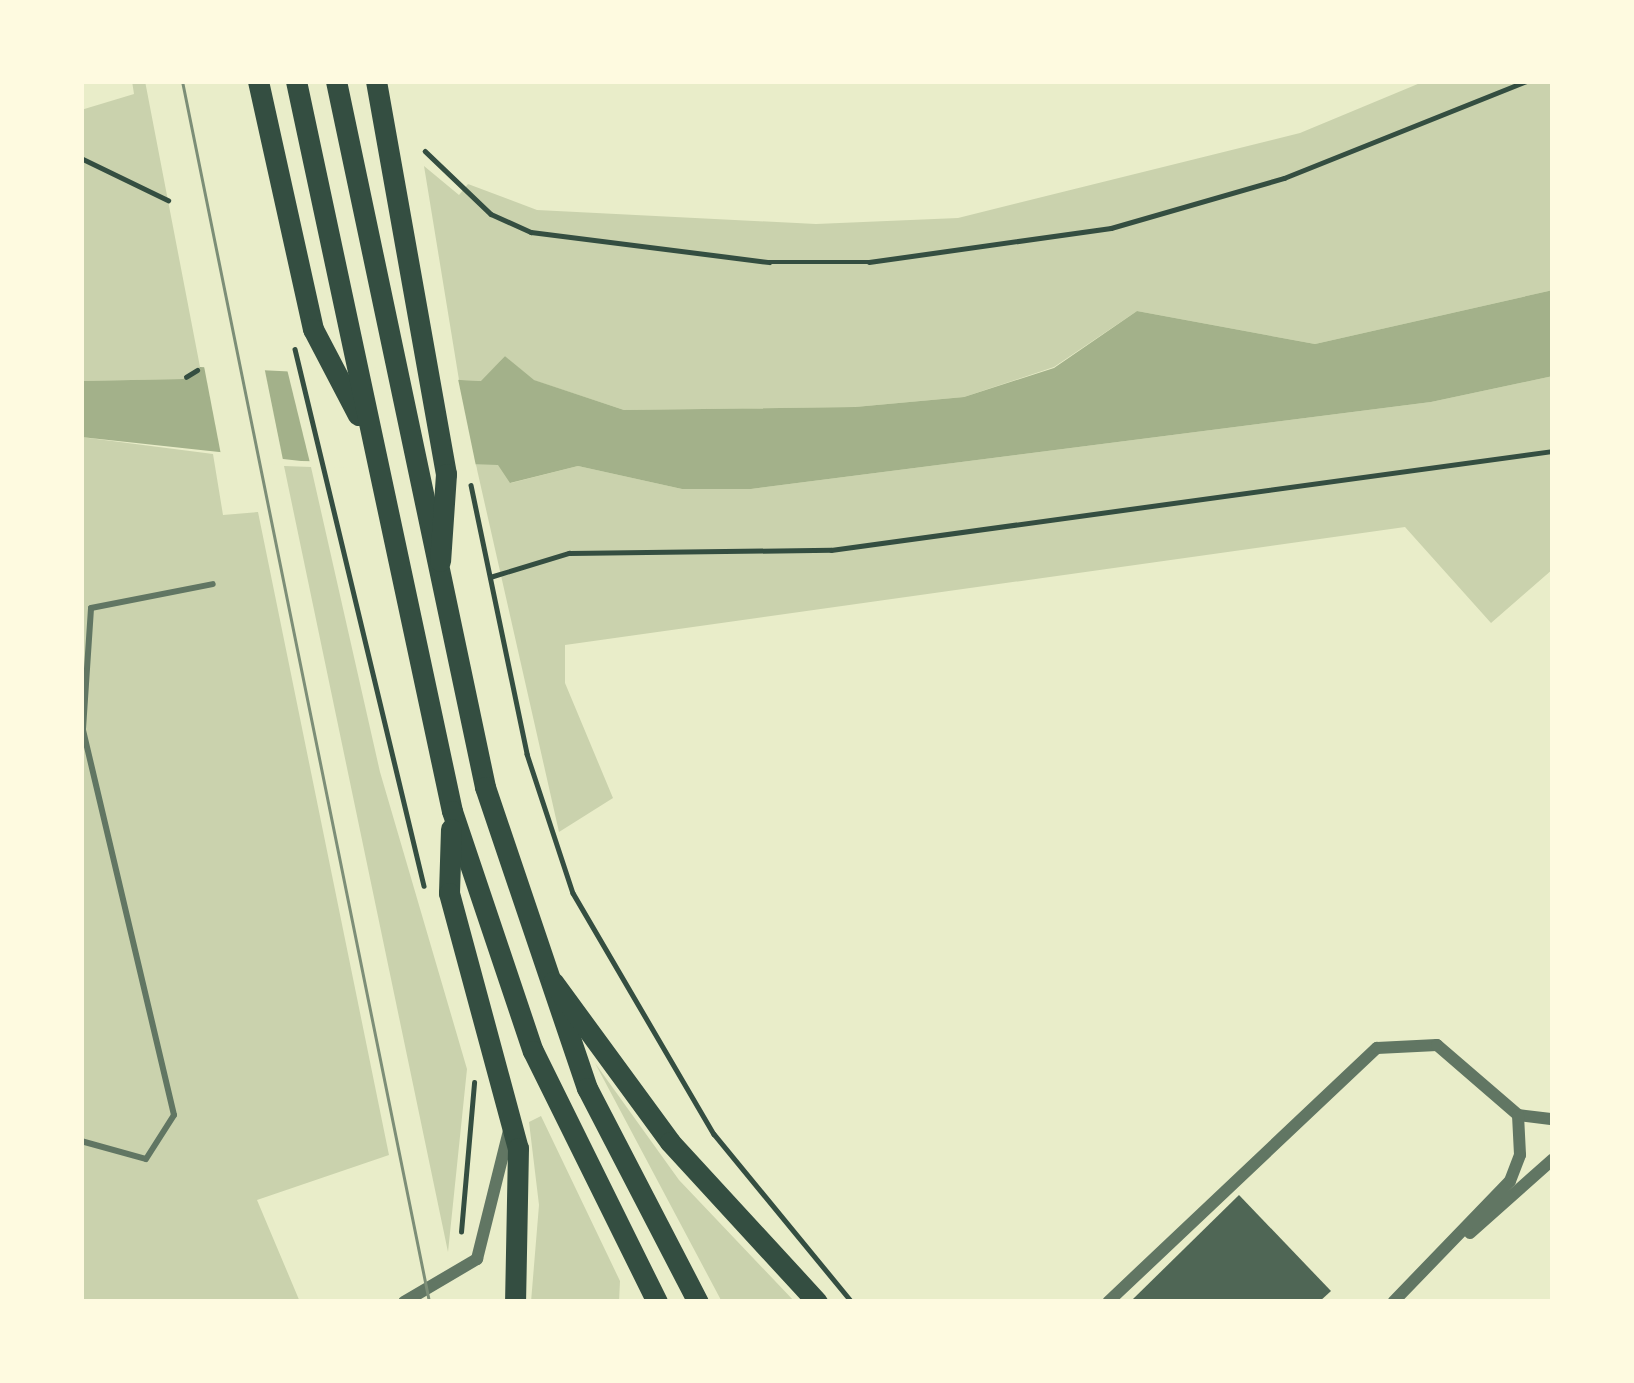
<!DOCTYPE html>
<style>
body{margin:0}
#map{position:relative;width:1634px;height:1383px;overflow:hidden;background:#e9edc9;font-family:"Sofia Sans Condensed",sans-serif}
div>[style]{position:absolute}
.green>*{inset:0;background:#cad2ad}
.water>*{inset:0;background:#a3b18a}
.pier>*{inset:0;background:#e9edc9}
.building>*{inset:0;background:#4f6655}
.path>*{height:4.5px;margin:-2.25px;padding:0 2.25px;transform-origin:2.25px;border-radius:2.25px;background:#344e41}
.service>*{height:6px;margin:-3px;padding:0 3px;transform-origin:3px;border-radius:3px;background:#617663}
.minor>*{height:12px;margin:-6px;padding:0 6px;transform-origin:6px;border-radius:6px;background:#617663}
.trunk>*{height:21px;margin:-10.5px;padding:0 10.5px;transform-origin:10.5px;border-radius:10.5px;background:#344e41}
.tram>*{height:3px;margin:-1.5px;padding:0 1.5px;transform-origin:1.5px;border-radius:1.5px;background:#7c8e77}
span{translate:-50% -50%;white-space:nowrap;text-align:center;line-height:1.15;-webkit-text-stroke:10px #fefae0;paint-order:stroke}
.frame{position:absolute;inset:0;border:84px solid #fefae0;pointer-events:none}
</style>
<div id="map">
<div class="green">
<i style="clip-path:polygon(132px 81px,145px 81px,200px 367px,183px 379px,81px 381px,81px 110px,134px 94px)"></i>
<i style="clip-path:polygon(1425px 81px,1553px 81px,1553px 290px,1315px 344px,1137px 311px,1054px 367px,964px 397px,855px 407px,624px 410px,533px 380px,505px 356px,482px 381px,459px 380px,424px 166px,459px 195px,468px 184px,537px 210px,816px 224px,958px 218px,1300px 133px)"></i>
<i style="clip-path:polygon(1553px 376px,1553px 569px,1491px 623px,1405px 527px,565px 645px,565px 683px,613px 798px,559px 832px,476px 465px,499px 465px,511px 483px,578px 466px,682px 489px,751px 489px,1431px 402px)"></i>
<i style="clip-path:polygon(81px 437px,213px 454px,223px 515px,258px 512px,389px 1155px,257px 1200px,300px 1302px,81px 1302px)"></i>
<i style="clip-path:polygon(284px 466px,311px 467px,380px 772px,467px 1069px,448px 1252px)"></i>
<i style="clip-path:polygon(595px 1063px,679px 1180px,795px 1302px,722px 1302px)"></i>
<i style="clip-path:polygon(541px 1116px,620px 1281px,619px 1302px,531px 1302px,539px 1205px,529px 1122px)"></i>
</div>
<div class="water">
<i style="clip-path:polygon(1553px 290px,1553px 376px,1431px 402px,751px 489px,682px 489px,578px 466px,510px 483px,498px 465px,301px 461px,81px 437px,81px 381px,183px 379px,200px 367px,481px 381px,505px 356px,534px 380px,624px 410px,855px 407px,964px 397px,1054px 368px,1137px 311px,1315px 344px)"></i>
</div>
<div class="pier">
<i style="clip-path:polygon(203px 361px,263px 361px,284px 465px,222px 460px)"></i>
<i style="clip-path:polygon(285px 361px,457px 374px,477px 471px,311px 467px)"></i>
</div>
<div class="building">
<i style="clip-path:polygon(1239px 1195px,1331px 1291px,1319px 1302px,1132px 1300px)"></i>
</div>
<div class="path">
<i style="left:425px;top:151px;width:91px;rotate:43.7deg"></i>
<i style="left:491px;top:214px;width:44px;rotate:24.2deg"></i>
<i style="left:531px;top:232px;width:240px;rotate:7.2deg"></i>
<i style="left:769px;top:262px;width:100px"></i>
<i style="left:869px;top:262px;width:244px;rotate:-8deg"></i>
<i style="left:1111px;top:228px;width:180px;rotate:-16.1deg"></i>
<i style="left:1284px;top:178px;width:261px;rotate:-21.8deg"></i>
<i style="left:81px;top:158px;width:97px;rotate:25.8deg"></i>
<i style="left:295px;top:349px;width:552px;rotate:76.49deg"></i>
<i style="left:186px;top:377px;width:13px;rotate:-32deg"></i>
<i style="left:471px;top:485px;width:275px;rotate:78.2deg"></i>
<i style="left:527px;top:754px;width:146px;rotate:71.7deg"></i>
<i style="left:573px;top:893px;width:279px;rotate:59.7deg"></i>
<i style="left:714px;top:1134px;width:217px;rotate:50.6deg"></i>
<i style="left:490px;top:577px;width:83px;rotate:-16.9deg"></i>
<i style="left:569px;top:553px;width:262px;rotate:-0.7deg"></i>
<i style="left:831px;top:550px;width:729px;rotate:-7.81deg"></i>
<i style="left:461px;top:1232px;width:150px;rotate:-85deg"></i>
</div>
<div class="service">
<i style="left:81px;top:1141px;width:67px;rotate:15.5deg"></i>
<i style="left:146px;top:1159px;width:52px;rotate:-57.5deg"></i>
<i style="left:174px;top:1115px;width:397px;rotate:-103.3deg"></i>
<i style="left:83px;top:729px;width:121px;rotate:-86.2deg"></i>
<i style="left:91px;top:608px;width:124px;rotate:-11.1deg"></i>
</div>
<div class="minor">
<i style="left:1518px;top:1115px;width:35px;rotate:7deg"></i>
<i style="left:1470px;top:1233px;width:111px;rotate:-41.7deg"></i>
<i style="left:404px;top:1302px;width:85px;rotate:-30.5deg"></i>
<i style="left:477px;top:1259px;width:144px;rotate:-76deg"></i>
<i style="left:1108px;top:1302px;width:370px;rotate:-43.4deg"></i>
<i style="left:1377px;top:1048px;width:60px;rotate:-2.9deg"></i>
<i style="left:1437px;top:1045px;width:107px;rotate:40.8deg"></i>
<i style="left:1518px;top:1115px;width:40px;rotate:87.1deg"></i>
<i style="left:1520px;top:1155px;width:28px;rotate:111deg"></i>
<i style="left:1510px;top:1181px;width:168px;rotate:134deg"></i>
</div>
<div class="trunk">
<i style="left:258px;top:81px;width:254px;rotate:77.5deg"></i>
<i style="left:313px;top:329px;width:97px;rotate:62.4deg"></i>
<i style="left:296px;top:81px;width:746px;rotate:77.94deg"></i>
<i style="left:452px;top:811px;width:253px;rotate:71.4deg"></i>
<i style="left:533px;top:1051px;width:280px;rotate:63.7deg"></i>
<i style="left:336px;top:81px;width:722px;rotate:78.08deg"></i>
<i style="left:485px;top:787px;width:318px;rotate:71.3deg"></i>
<i style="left:587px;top:1088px;width:241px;rotate:62.6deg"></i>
<i style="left:376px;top:81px;width:399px;rotate:79.9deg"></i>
<i style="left:446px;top:474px;width:87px;rotate:93.9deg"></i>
<i style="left:451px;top:829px;width:64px;rotate:91.8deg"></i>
<i style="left:449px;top:893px;width:264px;rotate:74.9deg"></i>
<i style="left:518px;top:1148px;width:154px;rotate:91.1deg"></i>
<i style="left:553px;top:982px;width:198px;rotate:53.8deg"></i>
<i style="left:670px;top:1142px;width:217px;rotate:47.4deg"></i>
</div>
<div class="tram">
<i style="left:182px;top:81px;width:1246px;rotate:78.56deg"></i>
</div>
<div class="frame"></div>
</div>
